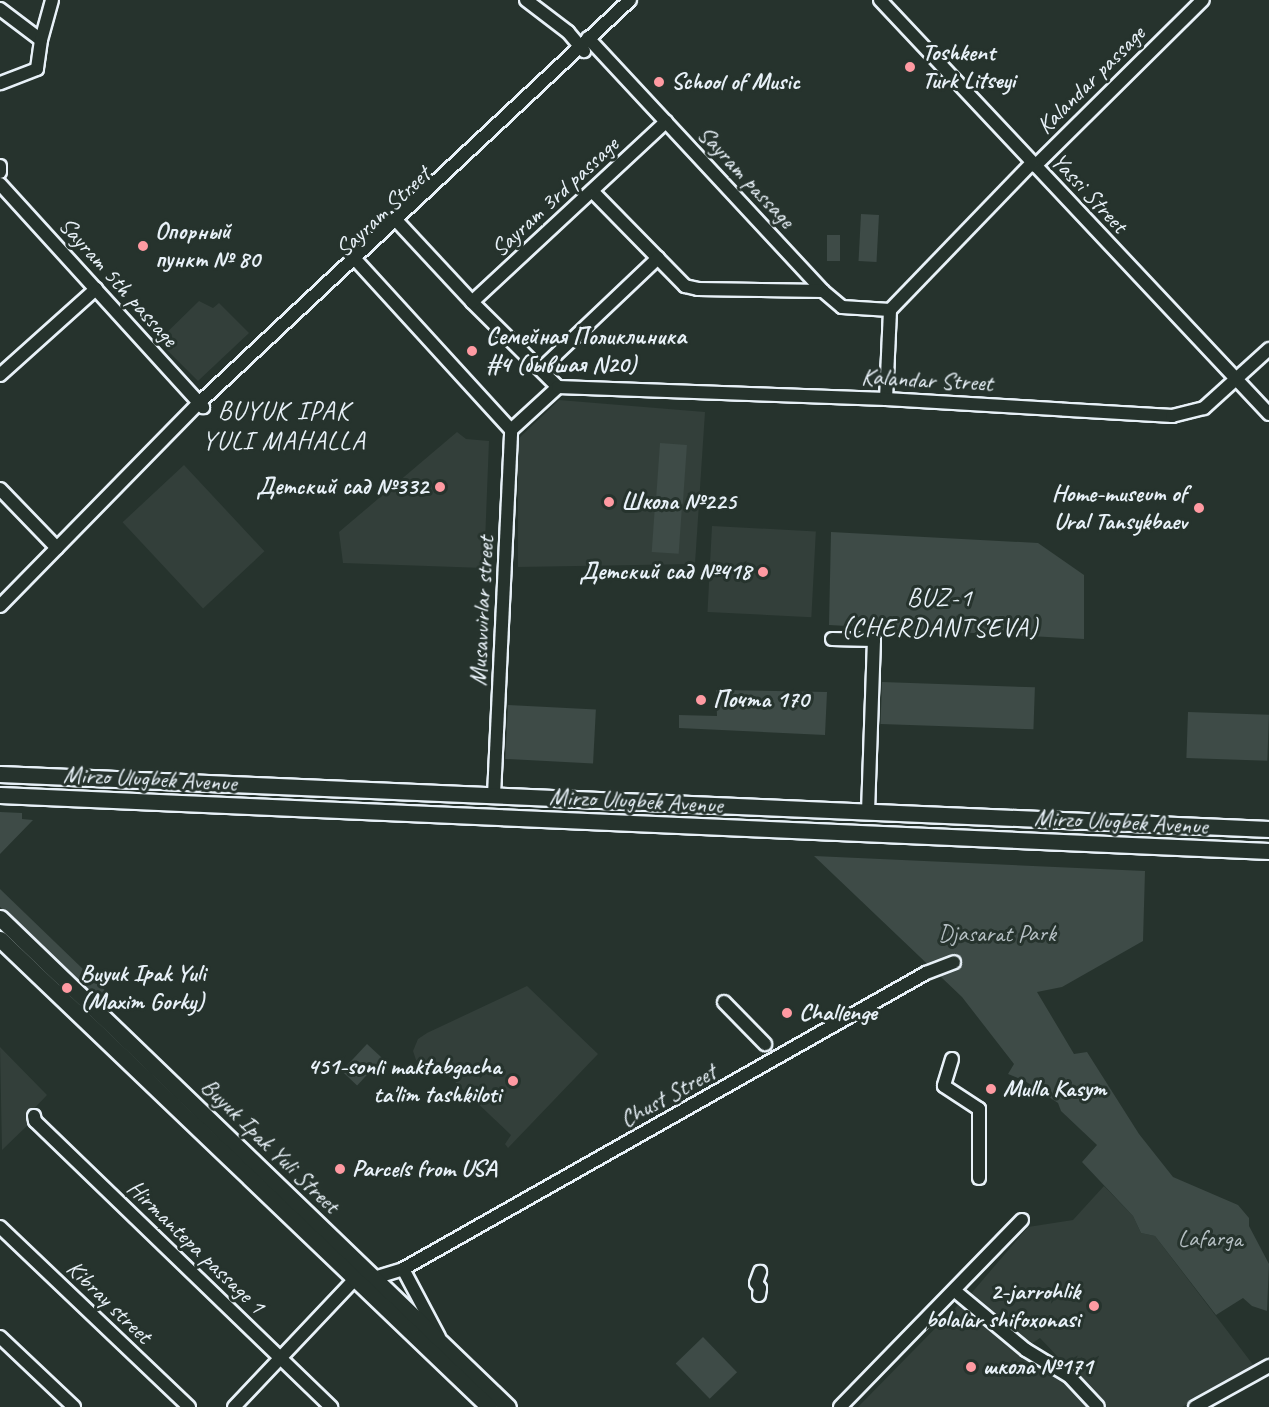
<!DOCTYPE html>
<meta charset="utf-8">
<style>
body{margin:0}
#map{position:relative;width:1269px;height:1407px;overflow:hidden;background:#26332d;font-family:Caveat,sans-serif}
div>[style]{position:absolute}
.built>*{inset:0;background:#333f3a;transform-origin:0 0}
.green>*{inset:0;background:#3e4b47;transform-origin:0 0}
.roads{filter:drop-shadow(2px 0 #e8f1f8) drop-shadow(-2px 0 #e8f1f8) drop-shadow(0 2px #e8f1f8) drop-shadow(0 -2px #e8f1f8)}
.minor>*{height:12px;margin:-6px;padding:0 6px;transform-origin:6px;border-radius:6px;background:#26332d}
.major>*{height:15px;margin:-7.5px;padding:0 7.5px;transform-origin:7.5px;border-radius:7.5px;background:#26332d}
.dots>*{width:16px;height:16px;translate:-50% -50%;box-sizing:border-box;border:3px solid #26332d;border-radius:50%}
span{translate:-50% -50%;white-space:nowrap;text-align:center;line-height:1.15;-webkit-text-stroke:6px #26332d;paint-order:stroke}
.poi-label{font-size:24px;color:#e8f1f8;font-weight:700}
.left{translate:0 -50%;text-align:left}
.right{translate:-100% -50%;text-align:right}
.street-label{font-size:24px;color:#e8f1f8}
.park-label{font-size:24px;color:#b5bfc3}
.neighbourhood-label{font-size:26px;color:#e8f1f8;letter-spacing:1.5px}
</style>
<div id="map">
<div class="built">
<i style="clip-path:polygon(199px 301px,213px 308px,219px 303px,249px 333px,198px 381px,158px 341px)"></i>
<i style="clip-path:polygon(559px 400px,705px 412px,695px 564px,518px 567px,518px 439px)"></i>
<i style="clip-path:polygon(457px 432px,466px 439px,489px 441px,484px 568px,343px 563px,339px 532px)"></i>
<i style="left:184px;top:465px;width:118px;height:84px;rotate:47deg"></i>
<i style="left:712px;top:526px;width:104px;height:86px;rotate:3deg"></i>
<i style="clip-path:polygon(527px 986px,598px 1054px,508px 1148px,505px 1144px,511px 1135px,431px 1059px,423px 1066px,416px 1060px,413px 1051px,418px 1039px,427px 1033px)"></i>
<i style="clip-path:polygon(0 1047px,47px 1095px,29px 1114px,31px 1122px,2px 1150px)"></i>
<i style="clip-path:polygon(1104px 1186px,1133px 1216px,1141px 1233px,1155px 1236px,1254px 1366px,1182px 1407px,1105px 1407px,1040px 1338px,1027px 1347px,969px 1296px,1028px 1227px,1073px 1220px)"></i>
<i style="clip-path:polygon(960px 1303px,1020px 1352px,1069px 1383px,1089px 1407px,858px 1407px)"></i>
</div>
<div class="green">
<i style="left:861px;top:214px;width:18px;height:47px;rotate:3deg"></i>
<i style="left:827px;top:235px;width:13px;height:26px"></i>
<i style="left:660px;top:443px;width:27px;height:59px;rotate:4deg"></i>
<i style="left:655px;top:505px;width:27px;height:47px;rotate:4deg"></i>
<i style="clip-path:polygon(831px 532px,1038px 543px,1084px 575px,1084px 639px,829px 625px)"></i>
<i style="left:882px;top:682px;width:153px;height:42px;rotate:2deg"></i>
<i style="clip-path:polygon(716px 690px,827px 692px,825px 735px,679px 728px,679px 715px,717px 716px)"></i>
<i style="left:508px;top:705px;width:88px;height:54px;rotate:3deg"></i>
<i style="left:1188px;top:712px;width:81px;height:46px;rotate:2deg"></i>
<i style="clip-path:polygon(0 812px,22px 813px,22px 819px,33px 820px,0 854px)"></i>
<i style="clip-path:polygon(814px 856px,1145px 871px,1143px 941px,1062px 987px,1037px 992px,1074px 1054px,1087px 1052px,1139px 1134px,1173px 1177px,1238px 1205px,1249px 1218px,1249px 1226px,1269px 1264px,1267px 1311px,1252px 1306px,1243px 1298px,1216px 1315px,1155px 1236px,1141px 1233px,1133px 1216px,1082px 1162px,1097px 1145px,1061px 1111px,1058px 1103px,1025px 1081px,1008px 1074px,1014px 1064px,962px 997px)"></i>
<i style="left:0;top:889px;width:147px;height:13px;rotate:44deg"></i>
<i style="left:367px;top:1044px;width:21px;height:37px;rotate:43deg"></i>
<i style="left:703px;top:1337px;width:49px;height:38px;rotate:46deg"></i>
</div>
<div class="roads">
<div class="minor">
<i style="left:526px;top:0;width:53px;rotate:37.3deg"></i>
<i style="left:568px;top:32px;width:25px;rotate:50deg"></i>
<i style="left:880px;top:0;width:568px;rotate:46.78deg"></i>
<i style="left:0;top:9px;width:51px;rotate:37.1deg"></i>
<i style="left:41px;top:40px;width:29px;rotate:98deg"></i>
<i style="left:37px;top:69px;width:40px;rotate:159deg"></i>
<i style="left:588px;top:38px;width:345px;rotate:47.1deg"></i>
<i style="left:823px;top:291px;width:25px;rotate:40deg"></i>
<i style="left:842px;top:307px;width:48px;rotate:3.6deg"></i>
<i style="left:41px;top:40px;width:41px;rotate:-74.6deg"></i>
<i style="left:0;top:166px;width:6px;rotate:90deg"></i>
<i style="left:1035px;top:166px;width:236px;rotate:-44.7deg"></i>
<i style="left:0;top:184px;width:302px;rotate:47.7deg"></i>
<i style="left:593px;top:192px;width:132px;rotate:45.6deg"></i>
<i style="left:685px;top:286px;width:13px;rotate:13deg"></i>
<i style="left:698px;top:289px;width:125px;rotate:0.9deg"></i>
<i style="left:395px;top:219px;width:113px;rotate:47.1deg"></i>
<i style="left:472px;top:302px;width:121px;rotate:44.7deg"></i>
<i style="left:354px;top:258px;width:233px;rotate:47.6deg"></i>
<i style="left:472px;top:302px;width:265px;rotate:-42.9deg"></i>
<i style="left:890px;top:310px;width:204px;rotate:-46deg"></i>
<i style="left:542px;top:368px;width:160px;rotate:-43.5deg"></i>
<i style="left:0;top:375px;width:129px;rotate:-41.9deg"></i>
<i style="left:886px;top:399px;width:89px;rotate:-87.4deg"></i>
<i style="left:511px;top:430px;width:64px;rotate:-42.5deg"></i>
<i style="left:558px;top:387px;width:328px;rotate:2.1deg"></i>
<i style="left:886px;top:399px;width:287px;rotate:3.4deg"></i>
<i style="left:1172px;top:416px;width:33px;rotate:-14deg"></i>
<i style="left:1204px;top:408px;width:88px;rotate:-42.2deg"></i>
<i style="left:0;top:489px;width:82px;rotate:46deg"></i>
<i style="left:0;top:606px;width:284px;rotate:-45.6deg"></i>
<i style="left:199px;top:403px;width:590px;rotate:-43.08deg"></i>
<i style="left:832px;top:639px;width:42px;rotate:1.4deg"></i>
<i style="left:874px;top:640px;width:172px;rotate:92deg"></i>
<i style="left:494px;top:795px;width:365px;rotate:-87.3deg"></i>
<i style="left:724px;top:1002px;width:59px;rotate:45.7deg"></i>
<i style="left:952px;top:1059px;width:28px;rotate:107deg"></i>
<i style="left:944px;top:1086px;width:42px;rotate:33.3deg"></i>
<i style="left:979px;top:1109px;width:69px;rotate:90deg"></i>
<i style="left:34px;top:1116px;width:5px;rotate:79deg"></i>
<i style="left:35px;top:1121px;width:412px;rotate:44deg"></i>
<i style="left:0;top:1227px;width:261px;rotate:43.6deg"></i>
<i style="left:403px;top:1269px;width:77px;rotate:62.1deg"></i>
<i style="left:374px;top:1278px;width:30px;rotate:-17deg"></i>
<i style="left:403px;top:1269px;width:601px;rotate:-29.51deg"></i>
<i style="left:926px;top:973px;width:30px;rotate:-21deg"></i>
<i style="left:955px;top:1291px;width:92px;rotate:39.7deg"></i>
<i style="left:1026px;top:1350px;width:50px;rotate:31.2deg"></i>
<i style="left:1069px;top:1376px;width:42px;rotate:46.9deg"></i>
<i style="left:759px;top:1295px;width:7px;rotate:-82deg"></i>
<i style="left:760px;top:1288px;width:6px;rotate:-129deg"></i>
<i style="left:756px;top:1283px;width:12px;rotate:-70deg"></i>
<i style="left:0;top:1337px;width:102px;rotate:43.4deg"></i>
<i style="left:234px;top:1407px;width:176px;rotate:-46.6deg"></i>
<i style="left:840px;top:1407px;width:261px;rotate:-45.8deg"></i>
<i style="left:1195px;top:1407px;width:85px;rotate:-29deg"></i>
</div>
<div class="major">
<i style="left:0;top:774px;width:1270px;rotate:2.48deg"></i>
<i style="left:0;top:795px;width:1270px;rotate:2.53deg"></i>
<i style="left:0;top:918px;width:705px;rotate:43.91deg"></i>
<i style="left:0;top:939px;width:677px;rotate:43.74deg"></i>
</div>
</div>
<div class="dots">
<i style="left:910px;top:67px;background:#ff9aa2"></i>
<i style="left:659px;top:82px;background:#ff9aa2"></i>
<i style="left:143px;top:246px;background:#ff9aa2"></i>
<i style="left:472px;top:351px;background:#ff9aa2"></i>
<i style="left:440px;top:487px;background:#ff9aa2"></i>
<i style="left:609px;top:502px;background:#ff9aa2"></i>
<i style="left:1199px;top:508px;background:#ff9aa2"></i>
<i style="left:763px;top:572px;background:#ff9aa2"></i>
<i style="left:701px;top:700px;background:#ff9aa2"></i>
<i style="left:67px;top:988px;background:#ff9aa2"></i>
<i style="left:787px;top:1013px;background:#ff9aa2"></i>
<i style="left:513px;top:1081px;background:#ff9aa2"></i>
<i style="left:991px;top:1089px;background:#ff9aa2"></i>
<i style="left:340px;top:1169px;background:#ff9aa2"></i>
<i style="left:1094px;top:1306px;background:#ff9aa2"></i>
<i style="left:971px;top:1367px;background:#ff9aa2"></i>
</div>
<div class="poi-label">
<span class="left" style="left:922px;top:67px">Toshkent<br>Turk Litseyi</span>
<span class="left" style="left:671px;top:82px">School of Music</span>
<span class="left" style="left:155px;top:246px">Опорный<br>пункт № 80</span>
<span class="left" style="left:486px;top:351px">Семейная Поликлиника<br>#4 (бывшая N20)</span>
<span class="right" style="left:428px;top:487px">Детский сад №332</span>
<span class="right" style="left:1187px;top:508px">Home-museum of<br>Ural Tansykbaev</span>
<span class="left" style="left:621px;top:502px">Школа №225</span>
<span class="right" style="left:751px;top:572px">Детский сад №418</span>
<span class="left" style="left:713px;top:700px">Почта 170</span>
<span class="left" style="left:80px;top:988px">Buyuk Ipak Yuli<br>(Maxim Gorky)</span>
<span class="left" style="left:799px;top:1013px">Challenge</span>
<span class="right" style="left:501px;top:1081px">451-sonli maktabgacha<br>ta'lim tashkiloti</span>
<span class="left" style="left:1003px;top:1089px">Mulla Kasym</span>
<span class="left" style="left:352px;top:1169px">Parcels from USA</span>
<span class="right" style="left:1080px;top:1306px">2-jarrohlik<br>bolalar shifoxonasi</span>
<span class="left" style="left:983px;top:1367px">школа №171</span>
</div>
<div class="street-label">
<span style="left:1091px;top:80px;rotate:-45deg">Kalandar passage</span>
<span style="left:746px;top:177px;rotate:47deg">Sayram passage</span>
<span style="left:1089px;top:193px;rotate:47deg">Yassi Street</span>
<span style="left:555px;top:197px;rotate:-43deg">Sayram 3rd passage</span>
<span style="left:383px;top:212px;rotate:-43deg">Sayram Street</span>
<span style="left:118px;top:282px;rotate:48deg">Sayram 5th passage</span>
<span style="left:927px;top:380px;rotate:3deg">Kalandar Street</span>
<span style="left:482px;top:611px;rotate:-87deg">Musavvirlar street</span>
<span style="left:150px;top:779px;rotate:3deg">Mirzo Ulugbek Avenue</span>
<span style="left:636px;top:801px;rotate:3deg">Mirzo Ulugbek Avenue</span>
<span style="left:1121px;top:822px;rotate:3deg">Mirzo Ulugbek Avenue</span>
<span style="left:668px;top:1096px;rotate:-29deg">Chust Street</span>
<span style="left:270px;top:1146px;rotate:44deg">Buyuk Ipak Yuli Street</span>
<span style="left:196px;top:1247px;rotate:44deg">Hirmantepa passage 1</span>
<span style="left:109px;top:1302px;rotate:44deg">Kibray street</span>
</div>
<div class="park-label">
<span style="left:997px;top:934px">Djasarat Park</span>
<span style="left:1210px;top:1239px">Lafarga</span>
</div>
<div class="neighbourhood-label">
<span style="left:284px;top:426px">BUYUK IPAK<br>YULI MAHALLA</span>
<span style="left:940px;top:613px">BUZ-1<br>(CHERDANTSEVA)</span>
</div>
</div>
